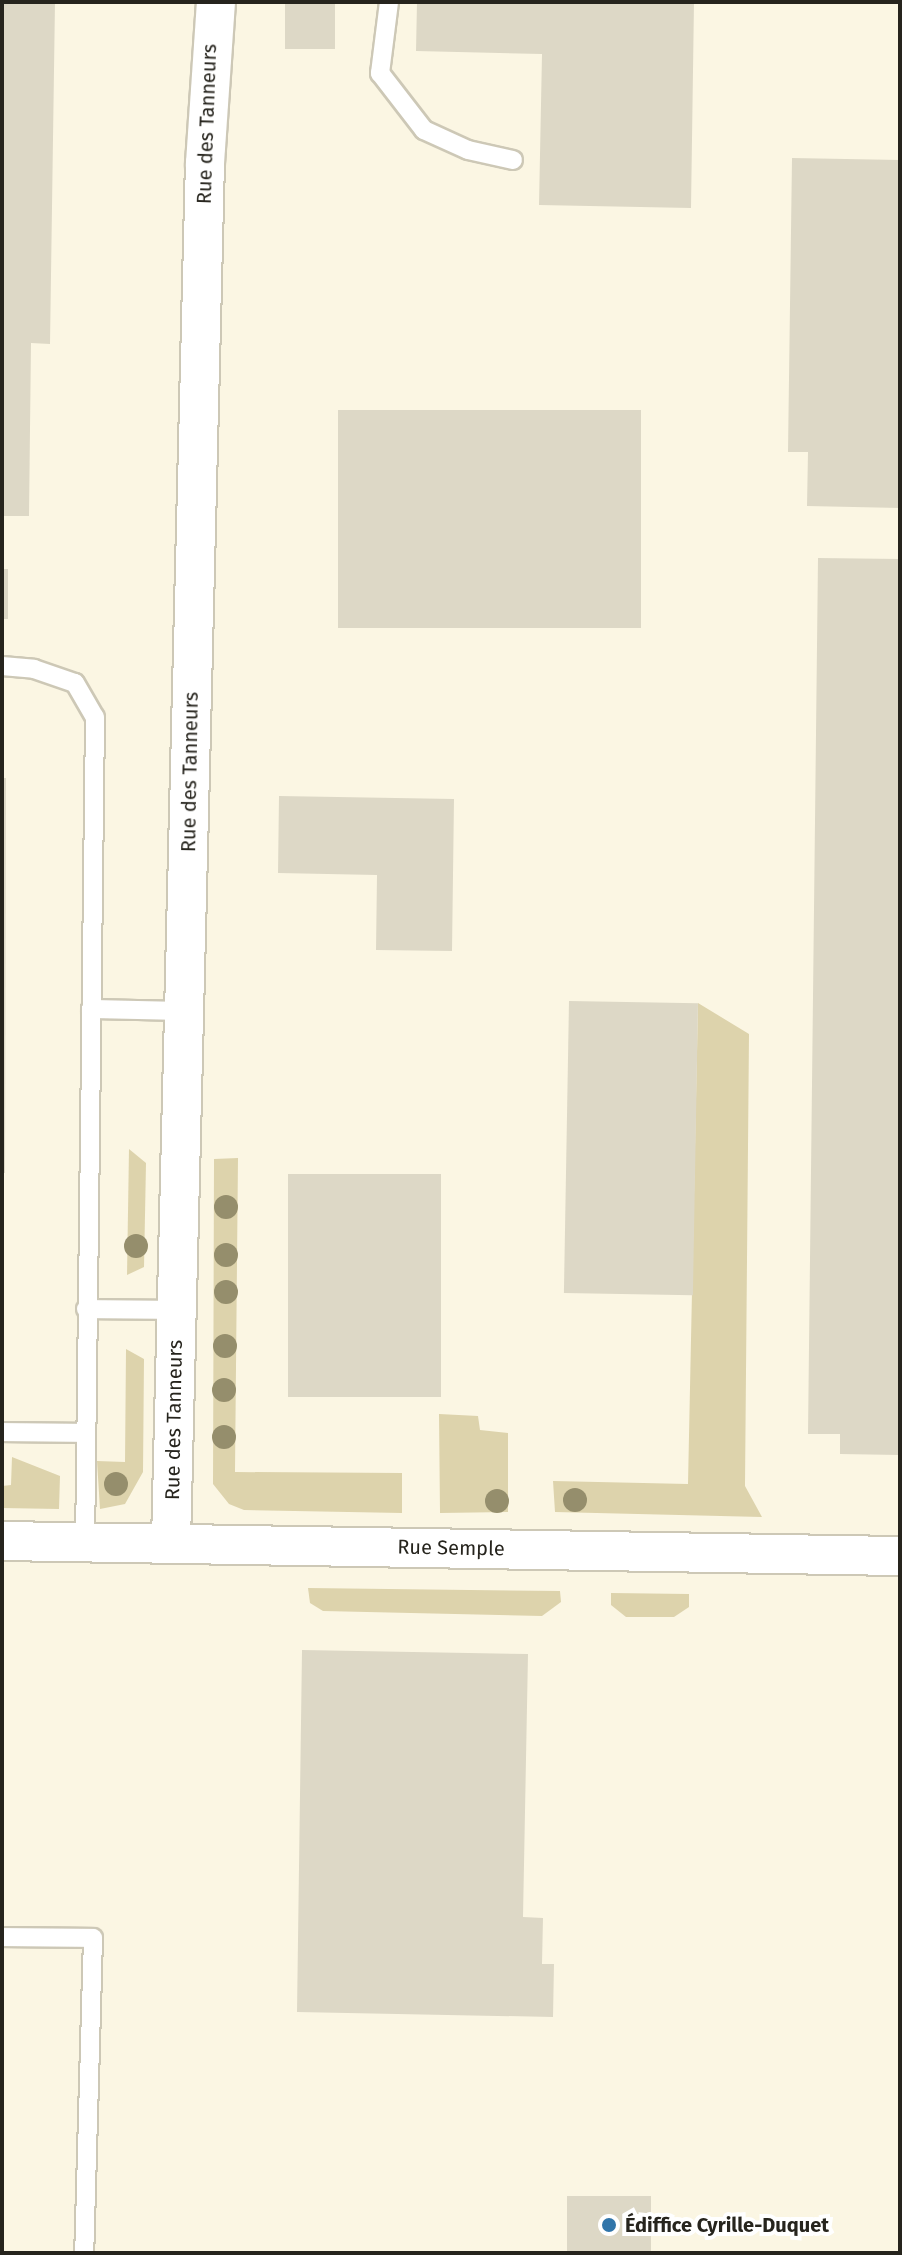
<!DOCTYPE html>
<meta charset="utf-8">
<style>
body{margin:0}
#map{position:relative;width:902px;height:2255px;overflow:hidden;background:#fbf6e3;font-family:"Fira Sans",sans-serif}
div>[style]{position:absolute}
.green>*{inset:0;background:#ddd3ac}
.building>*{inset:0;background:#ddd8c6;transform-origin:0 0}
.roads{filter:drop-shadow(2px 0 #cdc8b6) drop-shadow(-2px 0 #cdc8b6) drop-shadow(0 2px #cdc8b6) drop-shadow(0 -2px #cdc8b6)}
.service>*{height:18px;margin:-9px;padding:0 9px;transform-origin:9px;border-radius:9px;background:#fff}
.minor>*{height:38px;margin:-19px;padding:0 19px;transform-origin:19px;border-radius:19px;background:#fff}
.trees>*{width:24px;height:24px;margin:-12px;border-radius:50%;background:#958e6c}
.dots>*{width:22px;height:22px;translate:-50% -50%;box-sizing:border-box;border:4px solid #fff;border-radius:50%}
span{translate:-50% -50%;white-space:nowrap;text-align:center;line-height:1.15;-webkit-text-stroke:8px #fff;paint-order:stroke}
.street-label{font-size:20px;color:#26241d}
.poi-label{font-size:20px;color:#26241d;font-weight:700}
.left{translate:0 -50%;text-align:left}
.frame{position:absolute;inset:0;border:4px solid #26241d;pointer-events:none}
</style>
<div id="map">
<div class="green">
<i style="clip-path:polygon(698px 1003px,749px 1034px,745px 1486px,762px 1517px,555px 1512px,553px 1481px,688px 1484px)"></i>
<i style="clip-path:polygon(129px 1149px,146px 1163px,144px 1267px,127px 1275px)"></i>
<i style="clip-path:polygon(238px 1158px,235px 1472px,402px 1473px,402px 1513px,244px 1510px,229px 1504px,213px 1484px,214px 1159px)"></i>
<i style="clip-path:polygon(126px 1349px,144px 1359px,143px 1472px,125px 1504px,100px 1509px,97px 1461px,125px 1462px)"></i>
<i style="clip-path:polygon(439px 1414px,478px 1416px,480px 1430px,508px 1433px,508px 1512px,440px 1513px)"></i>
<i style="clip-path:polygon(12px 1457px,60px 1476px,59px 1509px,2px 1508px,2px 1486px,11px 1485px)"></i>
<i style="clip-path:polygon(308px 1588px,560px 1591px,561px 1602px,542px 1616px,323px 1611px,310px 1603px)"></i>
<i style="clip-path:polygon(611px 1593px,689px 1594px,689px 1607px,674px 1617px,626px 1617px,611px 1605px)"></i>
</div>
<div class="building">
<i style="clip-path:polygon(2px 2px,55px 2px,50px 344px,31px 343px,29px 516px,2px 516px)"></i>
<i style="left:285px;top:2px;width:50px;height:47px"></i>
<i style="clip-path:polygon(417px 2px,694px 2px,691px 208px,539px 205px,542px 54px,416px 51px)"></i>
<i style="clip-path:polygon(792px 158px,900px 160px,900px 508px,807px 506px,808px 452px,788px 452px)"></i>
<i style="left:338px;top:410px;width:303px;height:218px"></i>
<i style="clip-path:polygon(818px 558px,900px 559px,900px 1455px,840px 1454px,840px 1434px,808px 1434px)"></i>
<i style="left:2px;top:569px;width:6px;height:50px"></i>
<i style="clip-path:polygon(2px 778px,6px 778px,5px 1173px,2px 1173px)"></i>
<i style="clip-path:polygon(279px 796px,454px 799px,452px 951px,376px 950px,377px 875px,278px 873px)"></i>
<i style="left:569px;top:1001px;width:129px;height:292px;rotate:1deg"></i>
<i style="left:288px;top:1174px;width:153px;height:223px"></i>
<i style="clip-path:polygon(302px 1650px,528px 1654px,523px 1917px,543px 1918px,542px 1964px,554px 1964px,553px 2017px,297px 2012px)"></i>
<i style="left:567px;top:2196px;width:84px;height:57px"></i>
</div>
<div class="roads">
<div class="service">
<i style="left:389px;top:2px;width:72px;rotate:97.2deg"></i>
<i style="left:380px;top:73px;width:72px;rotate:52.3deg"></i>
<i style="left:424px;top:130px;width:48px;rotate:24.4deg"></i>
<i style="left:468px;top:150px;width:46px;rotate:12.5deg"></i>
<i style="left:2px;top:666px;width:32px;rotate:5deg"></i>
<i style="left:34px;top:669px;width:43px;rotate:18.9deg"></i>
<i style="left:75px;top:683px;width:39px;rotate:60deg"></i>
<i style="left:95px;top:717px;width:825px;rotate:90.69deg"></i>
<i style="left:91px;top:1009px;width:93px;rotate:1.2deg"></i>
<i style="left:86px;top:1309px;width:91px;rotate:0.6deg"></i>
<i style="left:2px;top:1432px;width:83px;rotate:0.7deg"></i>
<i style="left:2px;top:1937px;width:91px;rotate:0.6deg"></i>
<i style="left:93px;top:1938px;width:315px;rotate:91.6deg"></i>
</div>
<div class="minor">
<i style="left:2px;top:1541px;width:898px;rotate:0.96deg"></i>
<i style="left:171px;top:1542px;width:1379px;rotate:-88.59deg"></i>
<i style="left:205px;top:163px;width:161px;rotate:-86.1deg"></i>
</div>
</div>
<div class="trees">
<i style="left:226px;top:1207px"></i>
<i style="left:136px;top:1246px"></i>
<i style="left:226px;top:1255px"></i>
<i style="left:226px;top:1292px"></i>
<i style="left:225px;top:1346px"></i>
<i style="left:224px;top:1390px"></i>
<i style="left:224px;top:1437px"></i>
<i style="left:116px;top:1484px"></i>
<i style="left:575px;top:1500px"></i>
<i style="left:497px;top:1501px"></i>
</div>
<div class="dots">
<i style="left:609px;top:2225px;background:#3075aa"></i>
</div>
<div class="street-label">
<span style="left:207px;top:124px;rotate:-88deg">Rue des Tanneurs</span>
<span style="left:190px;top:772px;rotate:-89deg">Rue des Tanneurs</span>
<span style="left:174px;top:1420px;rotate:-89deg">Rue des Tanneurs</span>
<span style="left:451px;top:1548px;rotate:1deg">Rue Semple</span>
</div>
<div class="poi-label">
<span class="left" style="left:625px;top:2225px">Édiffice Cyrille-Duquet</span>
</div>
<div class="frame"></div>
</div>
